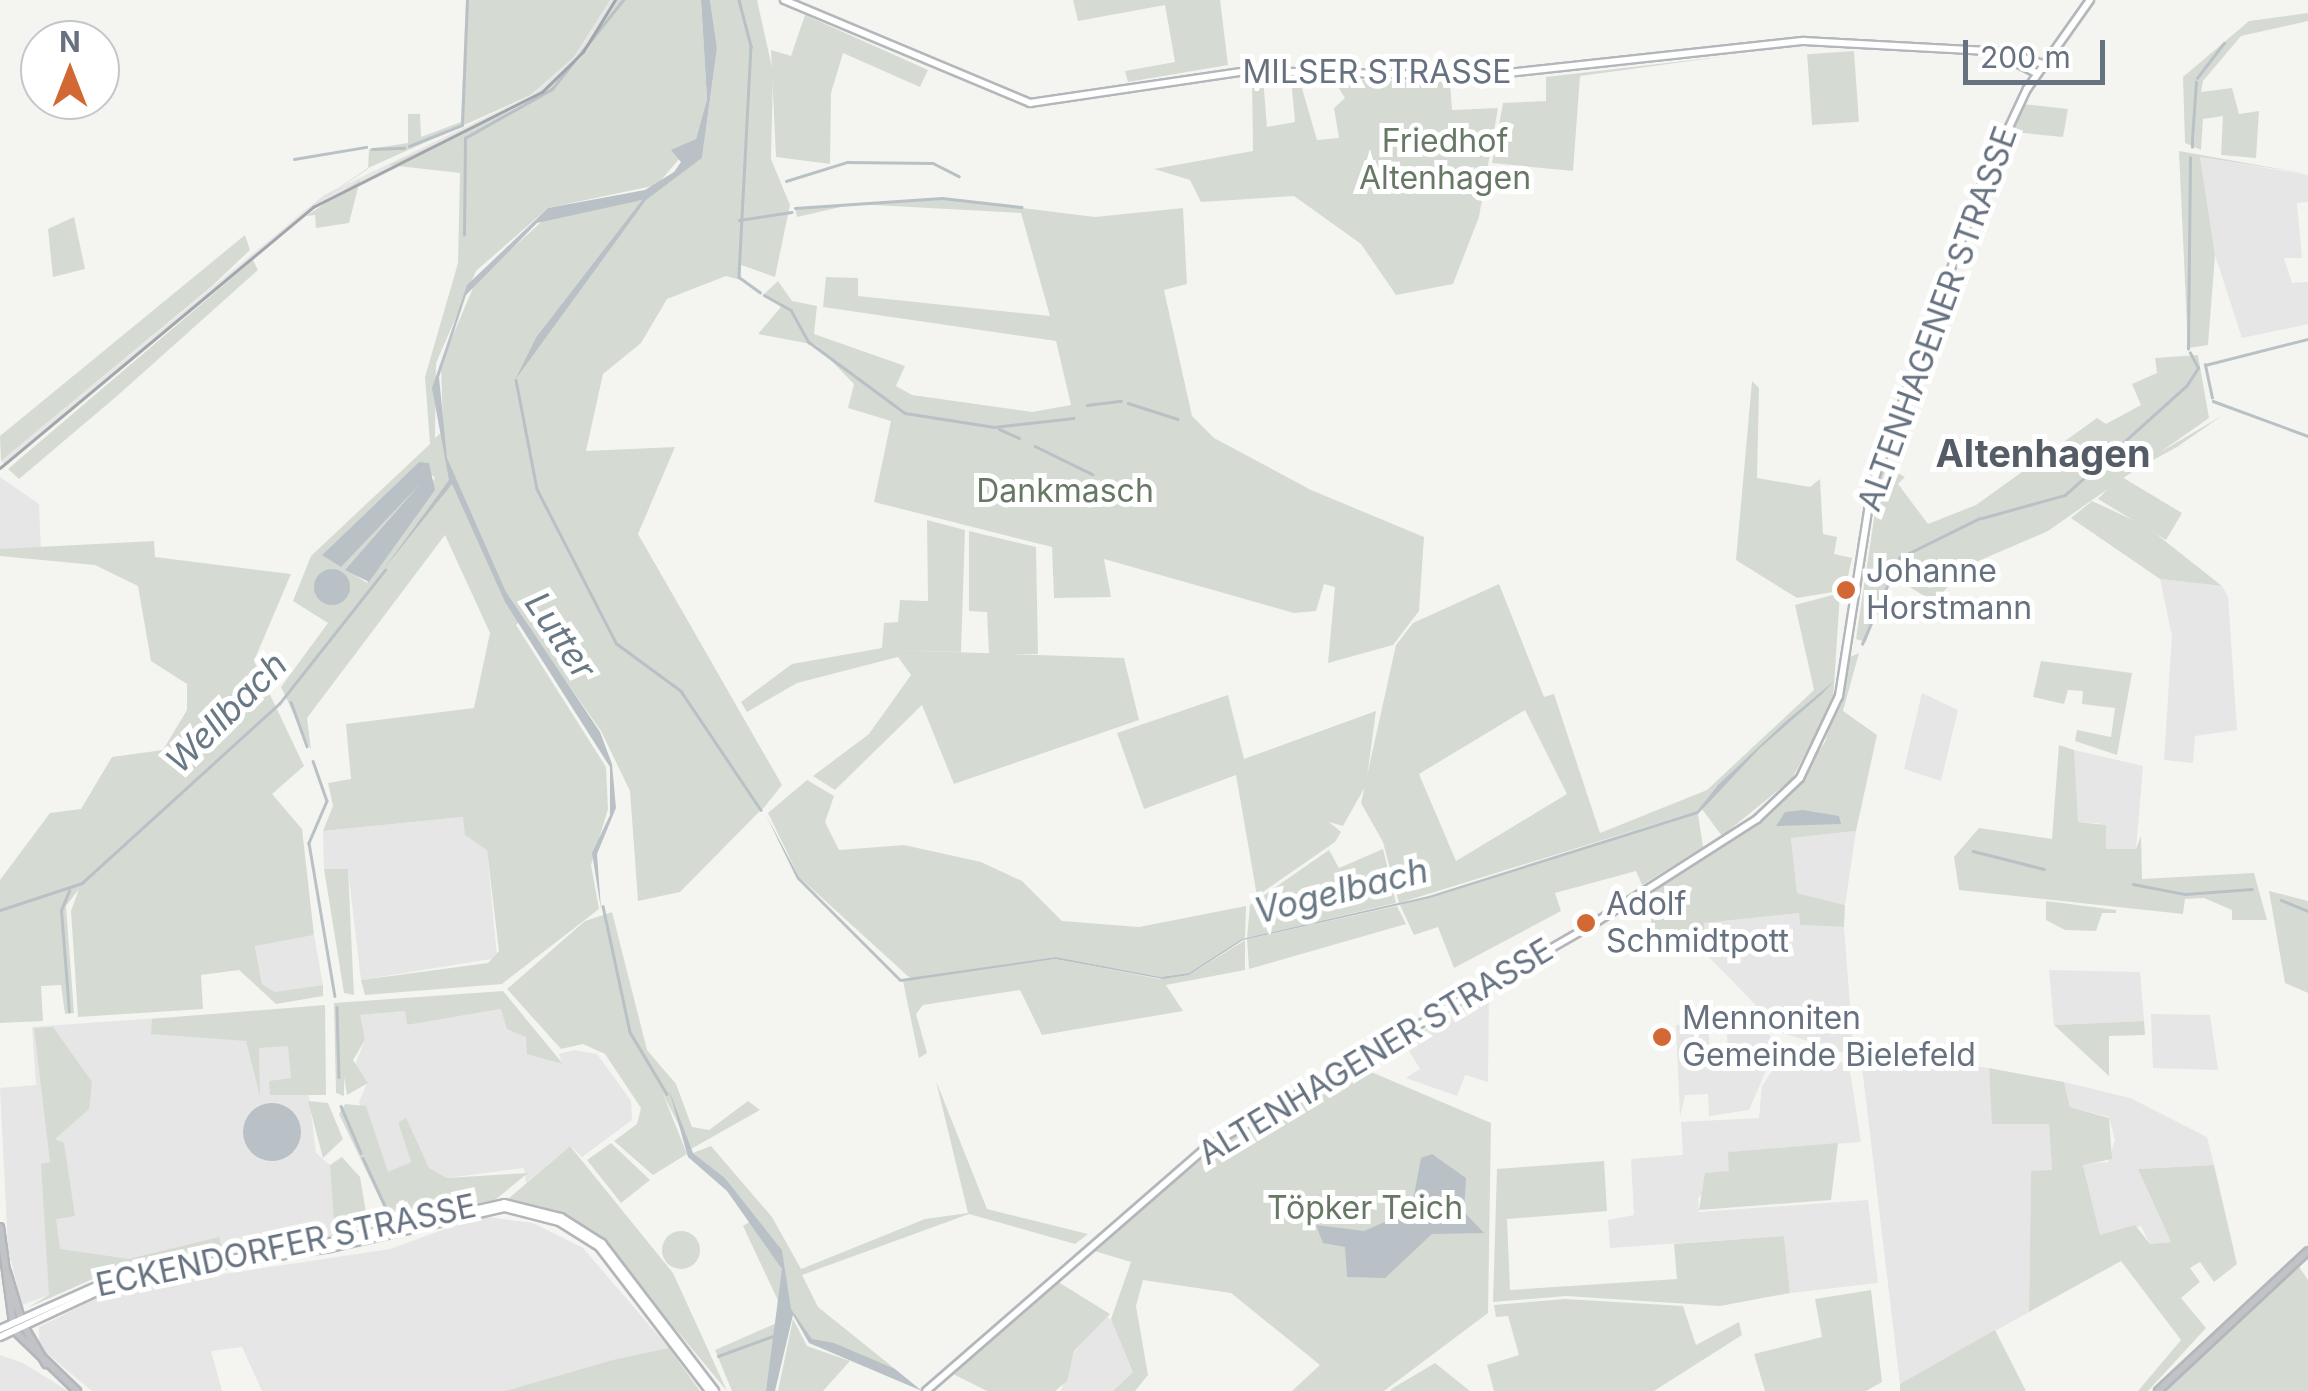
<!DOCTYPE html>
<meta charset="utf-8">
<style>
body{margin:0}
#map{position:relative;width:2308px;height:1391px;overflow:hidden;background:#f4f5f1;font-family:Inter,sans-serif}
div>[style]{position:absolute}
.built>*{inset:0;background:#e5e6e5}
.green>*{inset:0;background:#d5dbd3;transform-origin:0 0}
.round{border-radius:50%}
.water>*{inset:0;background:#b9c1c6}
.stream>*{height:2.5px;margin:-1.25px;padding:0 1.25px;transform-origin:1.25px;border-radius:1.25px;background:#b9c1c6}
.roads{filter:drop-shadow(2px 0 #b3b7bb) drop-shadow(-2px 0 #b3b7bb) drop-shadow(0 2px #b3b7bb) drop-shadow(0 -2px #b3b7bb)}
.tertiary>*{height:6px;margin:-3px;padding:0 3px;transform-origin:3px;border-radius:3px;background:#c1c3c7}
.secondary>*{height:6px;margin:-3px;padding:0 3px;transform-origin:3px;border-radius:3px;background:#fff}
.tram>*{height:2.5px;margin:-1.25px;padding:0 1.25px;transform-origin:1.25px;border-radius:1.25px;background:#a2a6ab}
.dots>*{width:28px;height:28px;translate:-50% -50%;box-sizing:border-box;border:5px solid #fff;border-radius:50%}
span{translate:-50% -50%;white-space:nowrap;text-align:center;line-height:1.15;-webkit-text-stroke:10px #fff;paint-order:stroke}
.street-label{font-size:32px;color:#677280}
.park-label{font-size:32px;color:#677865}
.poi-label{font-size:32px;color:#677280}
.left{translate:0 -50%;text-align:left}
.water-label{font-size:35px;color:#687984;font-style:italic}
.quarter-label{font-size:38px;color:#545c66;font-weight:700}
.north{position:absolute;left:20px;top:20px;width:100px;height:100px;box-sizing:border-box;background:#fff;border:2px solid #c2c7cc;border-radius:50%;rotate:0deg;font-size:28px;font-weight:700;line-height:40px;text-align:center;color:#677280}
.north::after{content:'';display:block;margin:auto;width:35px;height:45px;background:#d26934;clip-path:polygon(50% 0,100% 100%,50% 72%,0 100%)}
.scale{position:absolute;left:1963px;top:40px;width:142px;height:45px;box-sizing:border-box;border:5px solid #677280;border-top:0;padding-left:12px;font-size:30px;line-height:35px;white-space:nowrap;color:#677280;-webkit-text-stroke:8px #fff;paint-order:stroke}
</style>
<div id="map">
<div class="built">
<i style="clip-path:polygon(610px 0,617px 0,585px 54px,535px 100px,314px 209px,6px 466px,1px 461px,324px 195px,532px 95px,574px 57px)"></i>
<i style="clip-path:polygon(2200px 157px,2308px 175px,2308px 202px,2297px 203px,2302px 258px,2284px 258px,2292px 283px,2308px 282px,2308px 324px,2242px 338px,2215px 255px)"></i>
<i style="clip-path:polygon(0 477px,39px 504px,41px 553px,0 549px)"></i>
<i style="clip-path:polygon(2160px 579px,2222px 586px,2228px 597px,2237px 730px,2195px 736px,2193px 763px,2164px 760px,2172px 636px)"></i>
<i style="clip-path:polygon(1922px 693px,1958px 710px,1941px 781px,1904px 769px)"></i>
<i style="clip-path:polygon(2074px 750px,2143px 766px,2136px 849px,2105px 849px,2106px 826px,2097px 823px,2078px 822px,2069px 834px)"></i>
<i style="clip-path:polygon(463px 817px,487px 850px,497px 958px,361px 980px,348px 870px,324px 869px,323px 831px)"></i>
<i style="clip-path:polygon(1856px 831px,1845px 905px,1797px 893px,1791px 838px)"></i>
<i style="clip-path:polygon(1799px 913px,1801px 925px,1844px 927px,1853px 1043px,1844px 1053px,1783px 1033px,1705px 953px,1703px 923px)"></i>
<i style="clip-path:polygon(314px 935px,323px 985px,275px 993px,262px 984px,255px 945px)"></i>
<i style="clip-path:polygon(2049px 970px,2140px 972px,2144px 1021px,2054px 1025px)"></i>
<i style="clip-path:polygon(1489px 991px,1488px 1082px,1465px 1075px,1457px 1096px,1406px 1078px,1420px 1069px,1405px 1044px,1367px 1064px)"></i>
<i style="clip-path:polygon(298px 1008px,316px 1153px,332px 1167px,335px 1236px,49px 1279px,49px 1295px,22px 1305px,8px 1249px,0 1088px,36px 1085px,32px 1027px)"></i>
<i style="clip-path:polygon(501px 1009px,562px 1063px,559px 1054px,574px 1050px,597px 1054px,631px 1101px,632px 1120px,582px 1157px,570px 1146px,526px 1183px,524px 1168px,447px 1178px,429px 1168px,405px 1119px,398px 1124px,411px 1162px,388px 1173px,359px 1102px,367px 1083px,354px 1067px,365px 1040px,359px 1015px,405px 1011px,407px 1025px)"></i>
<i style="clip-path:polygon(2151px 1014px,2210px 1015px,2218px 1070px,2153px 1068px)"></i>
<i style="clip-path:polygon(1708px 1023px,1711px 1065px,1728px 1065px,1727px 1031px,1767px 1030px,1776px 1048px,1749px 1110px,1709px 1116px,1708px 1094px,1685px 1095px,1680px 1117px,1676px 1025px)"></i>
<i style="clip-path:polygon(1785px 1051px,1849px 1064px,1861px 1142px,1729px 1152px,1729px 1171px,1698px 1198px,1699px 1212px,1868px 1200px,1878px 1283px,1790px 1293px,1784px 1236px,1610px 1248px,1608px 1220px,1634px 1215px,1631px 1159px,1683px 1155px,1681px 1122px,1759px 1118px,1762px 1086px)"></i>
<i style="clip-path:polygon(1901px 1057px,1989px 1068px,1993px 1124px,2049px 1123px,2052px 1171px,2031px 1172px,2029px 1312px,1900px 1384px,1862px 1067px)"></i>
<i style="clip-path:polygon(2064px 1082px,2130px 1098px,2207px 1137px,2214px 1165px,2138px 1169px,2171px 1242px,2150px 1244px,2141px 1226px,2100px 1236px,2083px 1164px,2108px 1162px,2115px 1140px,2109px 1117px,2070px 1107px)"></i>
<i style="clip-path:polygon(481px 1216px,533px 1223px,583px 1248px,669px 1348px,505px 1391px,262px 1391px,242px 1347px,211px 1351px,222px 1391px,92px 1391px,39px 1347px,39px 1327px,111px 1291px,390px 1249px)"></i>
<i style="clip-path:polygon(1106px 1315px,1125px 1336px,1133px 1372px,1113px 1391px,1061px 1391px,1074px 1352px)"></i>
<i style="clip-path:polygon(0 1355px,23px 1363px,68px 1391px,0 1391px)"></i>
</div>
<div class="green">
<i style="clip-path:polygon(466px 0,610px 0,574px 57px,531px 95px,368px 168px,279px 228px,368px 169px,369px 149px,408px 143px,408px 114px,420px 114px,421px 137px,461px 122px)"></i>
<i style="clip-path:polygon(evenodd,617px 0,701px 0,707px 99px,696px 139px,657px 185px,548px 208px,476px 271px,436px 363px,435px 438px,443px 431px,441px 363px,476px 281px,548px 216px,642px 200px,537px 336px,549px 327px,646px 199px,702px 158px,717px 48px,710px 0,757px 0,773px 72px,771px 159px,790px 205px,775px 277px,741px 265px,741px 280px,726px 276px,667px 299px,641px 343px,603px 374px,586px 451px,675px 447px,638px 534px,782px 785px,762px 810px,687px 700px,760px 811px,680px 892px,638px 901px,630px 791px,601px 731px,522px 619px,516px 625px,606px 767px,608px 809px,591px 865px,599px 909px,502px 984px,365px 995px,361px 980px,488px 963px,499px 951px,487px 850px,465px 835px,463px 817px,323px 831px,333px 806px,328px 783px,351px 779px,346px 724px,474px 708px,490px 633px,445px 535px,307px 718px,311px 750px,281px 687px,328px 623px,293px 601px,311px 556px,430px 444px,425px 377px,458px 263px,460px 173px,389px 165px,535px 100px,585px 54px,617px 0,419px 462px,435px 478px,367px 583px,346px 569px,422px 483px,327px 550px,419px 462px)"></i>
<i style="clip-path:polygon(1073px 0,1220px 0,1228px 65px,1128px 82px,1125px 71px,1175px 62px,1165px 5px,1078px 21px)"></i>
<i style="clip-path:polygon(2308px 13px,2308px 21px,2241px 36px,2203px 81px,2201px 92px,2232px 88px,2239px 114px,2259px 111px,2256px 158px,2221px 155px,2223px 116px,2203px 119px,2201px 150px,2185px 143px,2183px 77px,2249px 21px)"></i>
<i style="clip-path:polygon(805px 15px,928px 70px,920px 87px,843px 53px,831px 93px,830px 164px,776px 157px,771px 50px,791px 56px)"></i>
<i style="left:1854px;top:51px;width:71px;height:47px;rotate:86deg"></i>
<i style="clip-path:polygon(1727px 56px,1580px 76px,1573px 171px,1492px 163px,1503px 103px,1546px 101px,1546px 77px)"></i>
<i style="clip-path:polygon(1252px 77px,1263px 77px,1267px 127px,1295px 122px,1291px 78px,1299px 78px,1317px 140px,1339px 138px,1334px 108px,1345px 98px,1333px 79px,1450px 82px,1452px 110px,1498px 108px,1479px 217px,1453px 284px,1396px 295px,1361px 244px,1294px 196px,1201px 202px,1190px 180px,1154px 169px,1253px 151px)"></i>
<i style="clip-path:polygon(2023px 104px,2068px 109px,2063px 137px,2013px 132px)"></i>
<i style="clip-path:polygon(2179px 151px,2308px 174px,2200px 157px,2215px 255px,2208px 345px,2188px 348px)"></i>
<i style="clip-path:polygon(360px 180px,349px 223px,316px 228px,315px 215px,306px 216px)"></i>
<i style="clip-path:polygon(941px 198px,1095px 217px,1183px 208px,1187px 284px,1164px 290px,1192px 416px,1214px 438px,1311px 490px,1424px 537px,1419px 611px,1393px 645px,1328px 663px,1335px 587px,1324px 584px,1316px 611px,1294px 613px,1104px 559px,1111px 597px,1054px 598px,1052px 547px,874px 502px,891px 421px,848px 408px,854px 384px,816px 345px,758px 334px,781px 307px,763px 295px,778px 281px,792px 301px,817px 306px,814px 334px,905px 366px,896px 386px,912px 395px,1032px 412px,1071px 405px,1056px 341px,823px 307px,826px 277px,858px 278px,858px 296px,1050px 316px,1021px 213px,854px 204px,797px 217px,795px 208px)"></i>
<i style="clip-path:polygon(74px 217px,85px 269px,53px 277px,48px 229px)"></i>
<i style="clip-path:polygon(245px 235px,250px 250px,211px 287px,1px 461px,0 436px)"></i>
<i style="clip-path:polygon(253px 260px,258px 270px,117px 396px,19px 479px,8px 469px)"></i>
<i style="clip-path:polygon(2198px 355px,2209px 418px,2048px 531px,1967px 566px,1934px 602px,1890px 575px,1866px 642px,1856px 639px,1882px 465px,1905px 477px,1898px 484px,1928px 524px,1976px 505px,2097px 418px,2106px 424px,2141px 405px,2132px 384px,2157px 373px,2155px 358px)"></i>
<i style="clip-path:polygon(1752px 381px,1759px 388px,1757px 478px,1810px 487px,1820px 479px,1823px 534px,1837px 537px,1834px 554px,1852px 558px,1845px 590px,1797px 598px,1736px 560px)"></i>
<i style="clip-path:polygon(2223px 415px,2177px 447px,2122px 477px,2182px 513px,2166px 540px,2098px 499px,2120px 476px)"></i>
<i style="clip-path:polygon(2092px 501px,2146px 526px,2222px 586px,2160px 579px,2071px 518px)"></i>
<i style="clip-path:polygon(927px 520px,965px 530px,961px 652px,893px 650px,1124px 658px,1139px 720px,954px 784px,922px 705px,835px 790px,813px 776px,869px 734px,911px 675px,898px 657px,797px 683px,747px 712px,741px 702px,792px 664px,882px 648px,884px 623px,898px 622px,900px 600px,928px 601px)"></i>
<i style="clip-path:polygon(969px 531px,1036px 547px,1038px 654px,989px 654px,987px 612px,969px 611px)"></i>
<i style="clip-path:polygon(154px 541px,155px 557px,291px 574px,254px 661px,304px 766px,272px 794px,302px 829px,314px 935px,255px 946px,262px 984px,275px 992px,323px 985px,323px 996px,276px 1004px,239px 970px,201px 975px,203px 1009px,78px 1017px,71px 911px,79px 889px,66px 906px,74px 1013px,65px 1014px,61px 985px,41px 986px,43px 1021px,0 1023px,0 880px,50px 813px,81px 809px,112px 757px,163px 750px,187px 710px,187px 684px,151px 661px,138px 586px,95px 565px,0 556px,0 549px)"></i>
<i style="clip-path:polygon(evenodd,1499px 584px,1544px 697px,1554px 694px,1600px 833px,1707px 790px,1814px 690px,1795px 605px,1840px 593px,1833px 701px,1792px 779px,1722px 836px,1702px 809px,1718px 785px,1697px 811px,1399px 903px,1383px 842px,1361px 803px,1396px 645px,1413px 623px,1499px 584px,1525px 710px,1567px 794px,1456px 861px,1419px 774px,1525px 710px)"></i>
<i style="clip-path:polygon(1859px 653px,1843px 711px,1877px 735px,1856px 831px,1791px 838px,1797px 893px,1845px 905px,1844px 927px,1800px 925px,1799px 913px,1704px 923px,1705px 953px,1654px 956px,1649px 895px,1595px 929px,1786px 797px,1825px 742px,1848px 658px)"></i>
<i style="clip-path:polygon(2041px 661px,2132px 673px,2117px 755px,2075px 741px,2077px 730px,2111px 737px,2115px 708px,2082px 704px,2083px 691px,2068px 690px,2064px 704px,2033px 697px)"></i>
<i style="clip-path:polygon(1228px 695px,1244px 759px,1376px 711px,1366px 785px,1343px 826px,1329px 822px,1341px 832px,1335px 842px,1257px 896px,1236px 775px,1144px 809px,1117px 733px)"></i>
<i style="clip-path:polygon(2059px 745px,2074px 750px,2078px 822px,2106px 825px,2106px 849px,2136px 849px,2141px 836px,2142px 879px,2254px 873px,2267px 920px,2232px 920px,2232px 910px,2204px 898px,2185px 899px,2183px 914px,1959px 890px,1954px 857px,1979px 828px,2052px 839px)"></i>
<i style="clip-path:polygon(807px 780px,834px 796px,825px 822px,839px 850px,904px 845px,981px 862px,1022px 881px,1062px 921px,1139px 927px,1246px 906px,1245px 938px,1189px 973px,1159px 977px,1056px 957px,953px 973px,1055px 959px,1160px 979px,1189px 975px,1245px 940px,1245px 970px,1166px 985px,1183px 1011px,1042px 1035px,1020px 990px,923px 1005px,916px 1014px,927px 1053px,919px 1058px,903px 981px,911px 979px,799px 877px,768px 813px)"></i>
<i style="clip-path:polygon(1698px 814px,1703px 847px,1642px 885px,1636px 871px,1555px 893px,1561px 911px,1454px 968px,1438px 927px,1414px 935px,1400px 905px)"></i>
<i style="clip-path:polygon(1383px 849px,1396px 903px,1247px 938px,1250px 905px,1329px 850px,1339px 868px)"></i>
<i style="clip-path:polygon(324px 869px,348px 869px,354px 995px,344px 993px)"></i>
<i style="clip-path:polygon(2269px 891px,2308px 901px,2308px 993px,2285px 983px)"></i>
<i style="clip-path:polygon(2046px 901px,2116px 910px,2116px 913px,2102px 913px,2096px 931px,2065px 930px,2046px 920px)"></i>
<i style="clip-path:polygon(1397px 906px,1406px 924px,1249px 969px,1247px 939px)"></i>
<i style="clip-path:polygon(612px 912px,647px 1050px,676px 1084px,692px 1127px,709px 1130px,748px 1101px,760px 1110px,691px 1149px,663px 1094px,687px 1154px,653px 1175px,614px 1141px,637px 1124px,641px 1108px,605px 1054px,583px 1044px,561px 1049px,507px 989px,585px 921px)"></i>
<i style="clip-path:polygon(503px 991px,563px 1064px,527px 1054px,526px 1037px,507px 1029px,501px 1009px,407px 1025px,405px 1011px,360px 1015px,365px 1040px,353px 1060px,368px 1083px,347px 1095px,344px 1077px,344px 1096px,336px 1093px,334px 1003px)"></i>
<i style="clip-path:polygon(325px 1005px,326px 1095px,270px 1095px,269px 1081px,291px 1078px,288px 1046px,259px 1048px,260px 1096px,246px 1041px,151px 1034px,152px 1019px)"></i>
<i style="clip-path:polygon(2144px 1021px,2145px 1035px,2109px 1036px,2109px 1076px,2054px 1025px)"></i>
<i style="clip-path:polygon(53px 1027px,92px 1082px,89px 1109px,55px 1139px,64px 1143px,75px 1216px,56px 1219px,60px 1249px,129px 1259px,219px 1237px,223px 1251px,111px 1271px,27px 1308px,49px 1295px,41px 1164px,50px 1162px,34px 1028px)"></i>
<i style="clip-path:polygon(1354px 1068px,1360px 1078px,1369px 1071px,1491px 1123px,1488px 1313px,1384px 1391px,1292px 1391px,1320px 1365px,1231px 1293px,1143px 1280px,1136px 1306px,1148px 1375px,1135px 1391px,1113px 1391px,1133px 1372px,1111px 1319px,1131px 1262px,1091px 1250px,1219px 1145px)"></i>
<i style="clip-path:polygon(1989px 1068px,2064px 1082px,2070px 1107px,2109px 1118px,2112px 1159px,2083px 1165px,2100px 1235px,2135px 1225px,2150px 1244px,2171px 1242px,2138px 1169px,2214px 1165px,2237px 1264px,2214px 1282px,2200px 1262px,2190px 1268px,2200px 1282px,2181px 1298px,2206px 1328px,2148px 1391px,2138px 1391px,2181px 1340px,2121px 1261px,2029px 1312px,2031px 1171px,2052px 1170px,2049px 1124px,1992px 1124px)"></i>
<i style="clip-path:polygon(936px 1081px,987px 1209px,1088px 1234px,1075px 1244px,969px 1214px,802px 1275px,818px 1307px,920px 1389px,895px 1369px,812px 1339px,790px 1310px,782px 1250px,725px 1178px,693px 1153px,711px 1146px,772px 1217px,801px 1269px,925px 1219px,968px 1213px)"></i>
<i style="clip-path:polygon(308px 1101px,328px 1103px,343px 1139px,323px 1158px)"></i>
<i style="clip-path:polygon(345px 1104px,366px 1106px,388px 1172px,411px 1162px,398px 1123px,406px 1118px,429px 1168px,447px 1178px,528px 1173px,495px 1200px,390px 1220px,339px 1114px)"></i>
<i style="clip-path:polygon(611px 1143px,650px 1180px,621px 1203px,587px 1160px)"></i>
<i style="clip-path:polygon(1838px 1143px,1831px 1200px,1699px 1210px,1705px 1173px,1729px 1171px,1728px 1152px)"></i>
<i style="clip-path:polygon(570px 1146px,673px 1273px,727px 1391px,598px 1236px,508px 1199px)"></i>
<i style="clip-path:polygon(342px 1157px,360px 1177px,368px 1224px,335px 1236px,330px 1165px)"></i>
<i style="clip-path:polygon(1604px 1161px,1607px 1211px,1507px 1219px,1510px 1290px,1677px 1279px,1674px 1244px,1784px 1236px,1790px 1293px,1720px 1306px,1566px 1296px,1493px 1302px,1497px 1169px)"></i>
<i style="clip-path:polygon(751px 1221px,782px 1269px,782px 1309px,743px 1226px)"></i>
<i class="round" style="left:662px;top:1231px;width:38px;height:38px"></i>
<i style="clip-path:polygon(2297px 1264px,2308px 1280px,2308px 1391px,2160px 1391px)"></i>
<i style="clip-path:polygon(1055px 1280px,1110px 1314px,1074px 1351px,1067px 1381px,1055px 1391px,987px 1391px,951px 1373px)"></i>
<i style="clip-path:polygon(1871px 1290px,1882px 1382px,1866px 1391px,1765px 1391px,1754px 1354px,1822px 1337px,1815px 1299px)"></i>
<i style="clip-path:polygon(1565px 1299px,1683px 1306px,1696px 1345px,1739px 1322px,1742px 1335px,1654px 1391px,1494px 1391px,1487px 1365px,1519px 1355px,1508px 1316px,1496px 1317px,1494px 1305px)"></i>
<i style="clip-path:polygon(793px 1319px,807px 1346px,850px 1361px,823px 1391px,778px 1391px)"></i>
<i style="clip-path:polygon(779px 1322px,766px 1391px,732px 1391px,715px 1350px)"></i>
<i style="clip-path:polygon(1995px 1330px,2026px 1391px,1900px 1391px,1900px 1384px)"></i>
<i style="clip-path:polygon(669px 1348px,700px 1391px,505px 1391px,613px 1360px)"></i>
<i style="clip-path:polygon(1435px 1363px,1470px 1391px,1390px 1391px,1393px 1388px)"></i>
</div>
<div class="water">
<i style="clip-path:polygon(701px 0,710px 0,717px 48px,702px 158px,646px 200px,515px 380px,537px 336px,642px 200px,537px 223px,466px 295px,439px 377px,447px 458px,506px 592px,600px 732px,612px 764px,616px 808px,597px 854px,601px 909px,592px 853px,610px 815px,610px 767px,505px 602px,452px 484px,383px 570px,449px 480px,432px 388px,467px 285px,548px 208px,645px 190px,674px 172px,681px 162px,671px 150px,696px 139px,707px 99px)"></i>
<i style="clip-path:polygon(419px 462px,429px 463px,435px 490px,369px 582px,345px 570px,421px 483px,341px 567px,322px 555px)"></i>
<i class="round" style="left:314px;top:569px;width:36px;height:36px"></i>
<i style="clip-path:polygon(1834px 681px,1822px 694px,1760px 748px,1698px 814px,1430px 898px,1243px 940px,1189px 975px,1163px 979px,1055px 959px,900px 982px,797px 879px,766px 815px,799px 877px,901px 979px,1056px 957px,1160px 977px,1189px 973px,1242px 939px,1429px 896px,1697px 811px,1718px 785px,1785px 722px)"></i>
<i style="clip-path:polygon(1803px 810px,1839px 816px,1841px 824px,1776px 826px,1785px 812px)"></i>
<i style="clip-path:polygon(669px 1090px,693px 1153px,725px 1178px,782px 1250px,791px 1309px,812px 1339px,834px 1343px,895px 1369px,922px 1391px,809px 1343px,793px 1315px,775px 1391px,766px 1391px,782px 1269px,727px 1191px,688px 1157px)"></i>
<i class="round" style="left:243px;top:1103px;width:58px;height:58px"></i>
<i style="clip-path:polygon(1432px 1154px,1466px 1178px,1464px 1212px,1484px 1233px,1432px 1234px,1385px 1278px,1347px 1277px,1345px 1247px,1323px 1243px,1316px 1225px,1364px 1231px,1396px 1217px,1414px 1195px,1421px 1158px)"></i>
</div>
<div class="stream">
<i style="left:739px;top:0;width:48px;rotate:75.4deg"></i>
<i style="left:751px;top:46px;width:231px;rotate:93deg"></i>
<i style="left:739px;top:277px;width:26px;rotate:36deg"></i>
<i style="left:2197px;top:78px;width:44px;rotate:-52.4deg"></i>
<i style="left:2192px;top:139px;width:57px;rotate:-86deg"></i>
<i style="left:409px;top:146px;width:57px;rotate:-21.6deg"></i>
<i style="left:462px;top:125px;width:125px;rotate:-87.7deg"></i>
<i style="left:2192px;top:147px;width:6px;rotate:-90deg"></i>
<i style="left:372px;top:149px;width:32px;rotate:-2deg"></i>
<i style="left:294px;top:159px;width:73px;rotate:-9.5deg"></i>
<i style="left:786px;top:181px;width:64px;rotate:-17.3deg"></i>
<i style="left:847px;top:162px;width:86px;rotate:0.7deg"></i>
<i style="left:933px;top:163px;width:29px;rotate:27deg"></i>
<i style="left:795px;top:208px;width:147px;rotate:-3.9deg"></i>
<i style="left:942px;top:198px;width:80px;rotate:6.5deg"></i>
<i style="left:739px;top:220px;width:53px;rotate:-8.7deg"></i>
<i style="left:464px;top:235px;width:97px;rotate:-89.4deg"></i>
<i style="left:465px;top:138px;width:100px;rotate:-29.4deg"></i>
<i style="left:552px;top:89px;width:114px;rotate:-51.4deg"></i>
<i style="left:764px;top:295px;width:31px;rotate:29deg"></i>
<i style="left:791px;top:310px;width:37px;rotate:61deg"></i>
<i style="left:809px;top:342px;width:119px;rotate:36.5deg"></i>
<i style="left:905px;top:413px;width:90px;rotate:8.9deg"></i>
<i style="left:994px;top:427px;width:80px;rotate:-6.5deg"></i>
<i style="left:2188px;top:349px;width:191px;rotate:-89.4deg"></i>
<i style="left:516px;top:380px;width:111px;rotate:79.1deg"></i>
<i style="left:537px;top:489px;width:173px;rotate:62.8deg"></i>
<i style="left:616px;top:643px;width:81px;rotate:36.4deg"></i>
<i style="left:681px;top:691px;width:143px;rotate:56.1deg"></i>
<i style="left:2212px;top:398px;width:34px;rotate:-102deg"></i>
<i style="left:2205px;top:365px;width:106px;rotate:-14.2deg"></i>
<i style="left:2213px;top:401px;width:101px;rotate:20.2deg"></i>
<i style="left:1128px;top:403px;width:52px;rotate:17.7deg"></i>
<i style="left:1087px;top:405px;width:34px;rotate:-7deg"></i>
<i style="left:999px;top:429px;width:22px;rotate:24deg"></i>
<i style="left:1035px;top:446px;width:64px;rotate:26.2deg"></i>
<i style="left:1982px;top:518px;width:86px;rotate:-15.5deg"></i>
<i style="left:2065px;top:495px;width:164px;rotate:-42deg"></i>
<i style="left:2187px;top:385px;width:20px;rotate:-57deg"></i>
<i style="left:2198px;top:368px;width:17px;rotate:-118deg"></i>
<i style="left:1862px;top:644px;width:94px;rotate:-66.7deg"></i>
<i style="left:1899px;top:558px;width:90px;rotate:-26.3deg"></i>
<i style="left:291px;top:702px;width:47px;rotate:70deg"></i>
<i style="left:313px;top:761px;width:42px;rotate:70.7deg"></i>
<i style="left:327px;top:801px;width:46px;rotate:113.2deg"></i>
<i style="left:309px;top:843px;width:155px;rotate:80.4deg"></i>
<i style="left:1973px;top:851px;width:73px;rotate:14.2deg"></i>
<i style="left:2133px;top:884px;width:53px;rotate:10.9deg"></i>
<i style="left:2185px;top:894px;width:67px;rotate:-4.3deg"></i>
<i style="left:2281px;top:900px;width:29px;rotate:22deg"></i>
<i style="left:603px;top:906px;width:129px;rotate:77.9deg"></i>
<i style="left:630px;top:1032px;width:72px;rotate:59.2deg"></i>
<i style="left:0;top:910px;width:86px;rotate:-18.2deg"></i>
<i style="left:82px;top:883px;width:266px;rotate:-42.3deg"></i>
<i style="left:279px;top:704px;width:171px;rotate:-51.7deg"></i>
<i style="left:337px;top:1007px;width:70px;rotate:88.4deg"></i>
<i style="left:69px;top:1012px;width:102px;rotate:-94.5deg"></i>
<i style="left:61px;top:910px;width:21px;rotate:-67deg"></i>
<i style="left:341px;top:1106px;width:51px;rotate:66.9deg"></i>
<i style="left:363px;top:1158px;width:55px;rotate:65.3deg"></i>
<i style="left:718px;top:1356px;width:62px;rotate:-19.9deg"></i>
</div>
<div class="roads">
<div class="tertiary">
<i style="left:0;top:1227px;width:97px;rotate:82.3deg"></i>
<i style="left:7px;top:1272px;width:49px;rotate:73.4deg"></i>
<i style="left:25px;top:1328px;width:42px;rotate:59.7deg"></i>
<i style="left:16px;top:1332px;width:85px;rotate:44deg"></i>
<i style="left:2158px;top:1391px;width:205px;rotate:-43deg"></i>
</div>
<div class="secondary">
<i style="left:784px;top:0;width:267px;rotate:22.7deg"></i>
<i style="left:1030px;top:103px;width:220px;rotate:-8.4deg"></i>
<i style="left:1248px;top:71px;width:232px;rotate:1.2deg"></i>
<i style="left:1480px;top:76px;width:326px;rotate:-6.2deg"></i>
<i style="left:1804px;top:41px;width:202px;rotate:3.1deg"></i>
<i style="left:2006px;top:52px;width:39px;rotate:18deg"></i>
<i style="left:2003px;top:56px;width:38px;rotate:27deg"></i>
<i style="left:0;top:1329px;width:133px;rotate:-24.1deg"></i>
<i style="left:121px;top:1275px;width:184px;rotate:-8.4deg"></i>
<i style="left:303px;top:1248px;width:206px;rotate:-12.6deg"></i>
<i style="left:504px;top:1203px;width:59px;rotate:13.8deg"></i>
<i style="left:561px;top:1217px;width:49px;rotate:32.4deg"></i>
<i style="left:602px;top:1243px;width:186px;rotate:52.6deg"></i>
<i style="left:0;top:1337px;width:135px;rotate:-25deg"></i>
<i style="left:122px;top:1280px;width:210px;rotate:-8.7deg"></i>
<i style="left:330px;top:1248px;width:180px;rotate:-12.9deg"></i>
<i style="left:505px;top:1208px;width:56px;rotate:14.5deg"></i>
<i style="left:559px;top:1222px;width:47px;rotate:32deg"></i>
<i style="left:599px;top:1247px;width:181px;rotate:52.6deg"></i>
<i style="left:926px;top:1391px;width:372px;rotate:-41deg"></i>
<i style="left:1207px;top:1147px;width:446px;rotate:-30deg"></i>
<i style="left:1593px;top:924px;width:195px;rotate:-32.6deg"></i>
<i style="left:1757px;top:819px;width:59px;rotate:-43.6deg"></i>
<i style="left:1800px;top:778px;width:91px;rotate:-64.6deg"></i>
<i style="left:1839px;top:696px;width:213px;rotate:-81.1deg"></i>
<i style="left:1872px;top:486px;width:318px;rotate:-70deg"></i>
<i style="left:1981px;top:187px;width:108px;rotate:-64.9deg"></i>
<i style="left:2027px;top:89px;width:109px;rotate:-54.7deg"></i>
</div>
</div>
<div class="tram">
<i style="left:0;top:468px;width:408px;rotate:-39.8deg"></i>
<i style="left:313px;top:207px;width:256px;rotate:-26.7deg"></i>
<i style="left:542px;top:92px;width:57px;rotate:-44.3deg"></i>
<i style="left:583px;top:52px;width:61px;rotate:-58.4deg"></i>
</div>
<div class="dots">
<i style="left:1846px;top:590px;background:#d26934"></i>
<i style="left:1586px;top:923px;background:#d26934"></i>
<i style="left:1662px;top:1037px;background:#d26934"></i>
</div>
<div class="street-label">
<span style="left:1377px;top:72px">MILSER STRASSE</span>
<span style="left:1938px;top:319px;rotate:-70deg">ALTENHAGENER STRASSE</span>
<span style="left:1376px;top:1052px;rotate:-31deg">ALTENHAGENER STRASSE</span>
<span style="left:286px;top:1246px;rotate:-12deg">ECKENDORFER STRASSE</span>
</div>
<div class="park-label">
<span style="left:1445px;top:160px">Friedhof<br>Altenhagen</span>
<span style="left:1065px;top:491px">Dankmasch</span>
<span style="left:1365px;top:1208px">Töpker Teich</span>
</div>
<div class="poi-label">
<span class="left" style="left:1866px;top:590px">Johanne<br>Horstmann</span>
<span class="left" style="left:1606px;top:923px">Adolf<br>Schmidtpott</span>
<span class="left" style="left:1682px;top:1037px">Mennoniten<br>Gemeinde Bielefeld</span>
</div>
<div class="water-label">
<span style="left:561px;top:635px;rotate:56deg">Lutter</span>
<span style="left:226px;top:712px;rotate:-45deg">Wellbach</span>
<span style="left:1341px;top:890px;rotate:-14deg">Vogelbach</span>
</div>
<div class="quarter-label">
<span style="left:2043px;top:454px">Altenhagen</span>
</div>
<div class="north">N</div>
<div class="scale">200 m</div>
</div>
